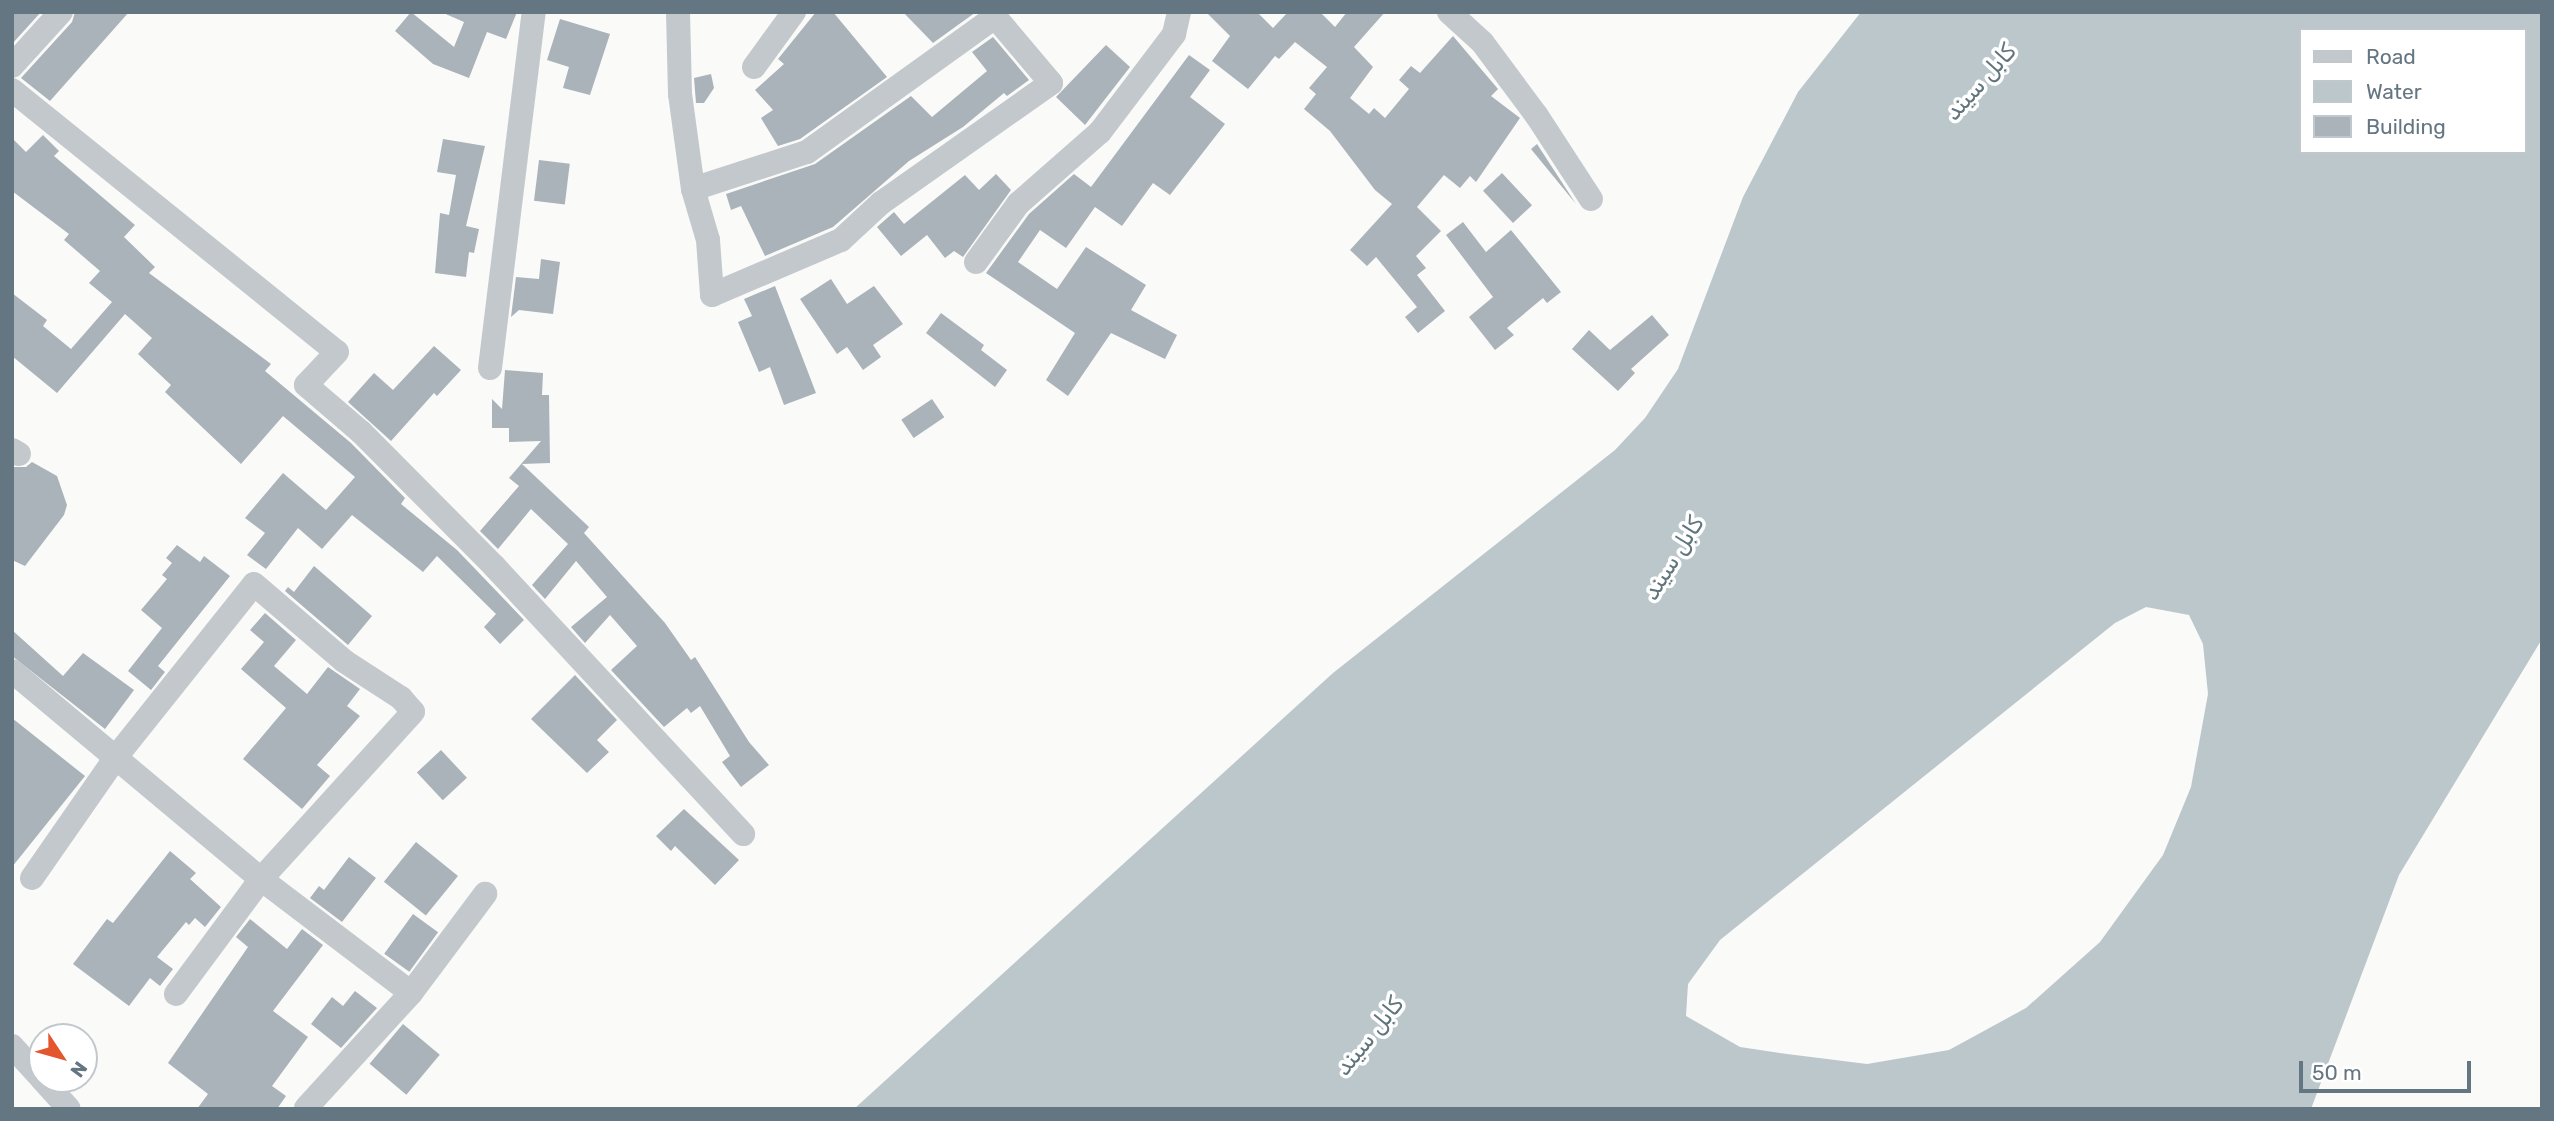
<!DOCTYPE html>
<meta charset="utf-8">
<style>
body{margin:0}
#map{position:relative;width:2554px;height:1121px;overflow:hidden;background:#fafaf8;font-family:Rubik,Vazirmatn,sans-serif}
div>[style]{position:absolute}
.water>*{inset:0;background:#bbc7cb}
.building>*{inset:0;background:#aab3b9;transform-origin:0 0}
.street>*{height:24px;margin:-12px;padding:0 12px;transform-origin:12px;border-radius:12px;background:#c3c8cc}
span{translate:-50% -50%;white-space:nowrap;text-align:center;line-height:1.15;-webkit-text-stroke:7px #fff;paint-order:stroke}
.water-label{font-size:23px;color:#60757c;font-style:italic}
.frame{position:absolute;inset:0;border:14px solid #657683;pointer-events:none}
.legend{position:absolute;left:2299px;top:28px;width:228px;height:126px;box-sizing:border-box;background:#fff;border:2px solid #c1c8cd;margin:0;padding:9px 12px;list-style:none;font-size:21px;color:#657683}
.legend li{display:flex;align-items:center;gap:14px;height:35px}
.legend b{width:35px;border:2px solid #c1c8cd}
.north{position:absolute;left:28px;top:1023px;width:70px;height:70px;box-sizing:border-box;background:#fff;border:2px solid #c1c8cd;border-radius:50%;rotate:126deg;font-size:19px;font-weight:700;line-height:28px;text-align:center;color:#657683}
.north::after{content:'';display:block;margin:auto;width:24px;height:32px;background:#e4572e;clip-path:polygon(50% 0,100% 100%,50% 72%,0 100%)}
.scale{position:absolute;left:2299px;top:1061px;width:172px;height:32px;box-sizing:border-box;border:4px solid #657683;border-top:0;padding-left:9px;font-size:21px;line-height:24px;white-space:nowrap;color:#657683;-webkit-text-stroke:5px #fff;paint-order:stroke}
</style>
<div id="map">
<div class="water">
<i style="clip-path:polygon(evenodd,1861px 12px,2542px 12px,2542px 639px,2399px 875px,2311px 1109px,854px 1109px,1333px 673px,1615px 450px,1645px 418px,1678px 369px,1743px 197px,1798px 92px,1861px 12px,2300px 30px,2524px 30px,2524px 152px,2300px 152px,2300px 30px,1861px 12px,2146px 607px,2189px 615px,2203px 644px,2208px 694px,2191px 787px,2163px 855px,2100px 942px,2026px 1008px,1949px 1050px,1867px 1064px,1787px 1054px,1740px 1047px,1686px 1016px,1688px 984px,1720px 940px,2115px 623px,2146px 607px)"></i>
</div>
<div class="building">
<i style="clip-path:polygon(12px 12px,41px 12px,12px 44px)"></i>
<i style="clip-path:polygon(75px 12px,129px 12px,50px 101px,21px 78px,72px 22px)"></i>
<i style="clip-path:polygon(411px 12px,454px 47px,464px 22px,441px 12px,517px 12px,506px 39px,487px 32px,469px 78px,433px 64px,395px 31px)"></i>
<i style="clip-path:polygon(816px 12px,833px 12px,887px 77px,800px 139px,778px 146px,761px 118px,773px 110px,755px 90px,784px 64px,778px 59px)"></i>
<i style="clip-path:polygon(903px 12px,976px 12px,933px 43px)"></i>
<i style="clip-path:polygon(1206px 12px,1257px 12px,1273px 28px,1288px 12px,1320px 12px,1335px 27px,1347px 12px,1385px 12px,1354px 47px,1373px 67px,1350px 98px,1369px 114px,1374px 108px,1385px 118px,1409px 89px,1399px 80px,1411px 66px,1420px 73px,1453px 36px,1498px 89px,1491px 96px,1520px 118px,1476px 182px,1470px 176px,1460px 188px,1444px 175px,1417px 207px,1441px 231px,1416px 256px,1426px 268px,1417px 275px,1445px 311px,1418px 333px,1405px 317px,1417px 307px,1376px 257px,1367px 266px,1350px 250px,1392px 204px,1375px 190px,1330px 131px,1304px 109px,1316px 94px,1309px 88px,1327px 67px,1295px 42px,1279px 59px,1275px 56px,1248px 89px,1212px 61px,1230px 36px)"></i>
<i style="clip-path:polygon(560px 19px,610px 34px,590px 95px,563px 88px,569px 67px,547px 60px)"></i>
<i style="clip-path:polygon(993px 37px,1029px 80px,1007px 96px,1004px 93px,963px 127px,909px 161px,833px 227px,765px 256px,741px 206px,731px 210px,726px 194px,815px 164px,911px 96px,932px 117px,987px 71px,972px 52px)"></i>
<i style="clip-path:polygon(1106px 45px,1130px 67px,1085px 125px,1056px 97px)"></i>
<i style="clip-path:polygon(1189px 55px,1210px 70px,1190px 97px,1225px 124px,1170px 195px,1153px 183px,1122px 226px,1095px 207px,1066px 248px,1040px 230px,1018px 262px,1057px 289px,1086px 247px,1146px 285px,1131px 310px,1177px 335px,1165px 359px,1111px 333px,1068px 396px,1046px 380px,1075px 333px,986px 273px,1029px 214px,1074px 174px,1091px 187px)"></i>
<i style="clip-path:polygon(711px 74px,714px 88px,704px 103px,696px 103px,694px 78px)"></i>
<i style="clip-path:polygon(43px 135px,59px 151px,54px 156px,135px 225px,124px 237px,155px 267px,149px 273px,271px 364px,265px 371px,351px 443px,405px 498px,401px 504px,457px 550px,524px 620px,500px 644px,484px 627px,496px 614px,437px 556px,423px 572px,352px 515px,322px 549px,298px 528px,266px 569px,247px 555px,265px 533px,245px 518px,283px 473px,326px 510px,355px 477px,283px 416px,241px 464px,165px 392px,171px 385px,138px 354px,152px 338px,125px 314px,57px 393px,12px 356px,12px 293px,47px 320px,43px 326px,71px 349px,112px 302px,89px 283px,100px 271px,64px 240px,69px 234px,12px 191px,12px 138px,26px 152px)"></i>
<i style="clip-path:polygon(443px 139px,485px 146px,466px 226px,479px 229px,474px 253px,469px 252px,466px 277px,435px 273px,440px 213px,449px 215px,456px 175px,437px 172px)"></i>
<i style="clip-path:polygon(1537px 144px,1576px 204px,1531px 149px)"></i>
<i style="left:539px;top:160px;width:31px;height:41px;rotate:7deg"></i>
<i style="left:1502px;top:173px;width:44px;height:26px;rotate:47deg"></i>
<i style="clip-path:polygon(996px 174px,1011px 190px,963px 257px,954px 251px,945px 258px,927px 235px,901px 256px,877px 227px,894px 212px,904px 224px,965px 175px,979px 190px)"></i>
<i style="clip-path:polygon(1463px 222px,1486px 252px,1511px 230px,1561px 292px,1547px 303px,1543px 298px,1507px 328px,1514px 335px,1495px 350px,1469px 317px,1493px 297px,1446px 235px)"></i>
<i style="clip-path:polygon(541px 259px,560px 262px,553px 314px,519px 310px,511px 317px,516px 277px,539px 279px)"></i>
<i style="clip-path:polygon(831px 279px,847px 304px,874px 286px,903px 324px,873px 345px,881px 357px,863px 370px,847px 347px,837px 354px,800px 299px)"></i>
<i style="clip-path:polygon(775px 286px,816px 393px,784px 405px,770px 367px,759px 372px,738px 322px,752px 316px,744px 299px)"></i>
<i style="clip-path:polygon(941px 313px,984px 345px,981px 350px,1007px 370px,995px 387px,926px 333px)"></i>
<i style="clip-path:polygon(1652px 315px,1669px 335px,1631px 369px,1635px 373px,1618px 391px,1572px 349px,1589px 330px,1610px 350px)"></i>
<i style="clip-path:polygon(434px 346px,461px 370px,437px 396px,434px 393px,391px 441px,348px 402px,374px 373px,393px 390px)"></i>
<i style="clip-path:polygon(505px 370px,543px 373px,542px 395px,549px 395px,550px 463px,522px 464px,589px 527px,584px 533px,665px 623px,691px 660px,695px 657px,749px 742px,769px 765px,741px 787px,722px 762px,730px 756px,700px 706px,691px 713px,687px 708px,664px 727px,611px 670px,637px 646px,610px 615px,585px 643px,571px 627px,607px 597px,576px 561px,545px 599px,532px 585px,568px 544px,531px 509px,498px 549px,480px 531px,519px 486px,509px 478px,541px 441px,509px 442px,509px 428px,492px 428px,492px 399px,502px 409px)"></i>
<i style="left:932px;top:399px;width:22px;height:37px;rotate:56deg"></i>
<i style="clip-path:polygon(32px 462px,57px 476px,67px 505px,64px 515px,25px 566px,12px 560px,12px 467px,26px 467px)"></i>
<i style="clip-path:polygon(177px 545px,200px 562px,204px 556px,230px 576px,158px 666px,165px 672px,151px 690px,128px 671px,162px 628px,141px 610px,167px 579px,162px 575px,172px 563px,166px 558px)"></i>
<i style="clip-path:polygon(314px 566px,372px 616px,348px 645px,285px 591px,288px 587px,294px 592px)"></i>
<i style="clip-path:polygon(265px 613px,296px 640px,274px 666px,307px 694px,328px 667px,360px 689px,347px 706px,360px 716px,317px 765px,330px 776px,302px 809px,243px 759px,286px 708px,241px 669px,264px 642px,250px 630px)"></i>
<i style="clip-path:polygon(12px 630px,63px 676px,83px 653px,134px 690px,105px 729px,12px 656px)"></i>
<i style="clip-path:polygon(575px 675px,617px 720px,597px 740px,609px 752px,587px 773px,531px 719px)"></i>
<i style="clip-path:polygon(12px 718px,85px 776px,12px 867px)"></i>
<i style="left:441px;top:750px;width:38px;height:33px;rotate:47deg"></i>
<i style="clip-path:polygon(684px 809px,739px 860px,715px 885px,675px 846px,671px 851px,656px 836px)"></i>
<i style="left:416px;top:842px;width:54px;height:51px;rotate:39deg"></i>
<i style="clip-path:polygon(170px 851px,196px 873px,190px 879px,221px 907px,205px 927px,195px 918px,189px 925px,186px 922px,157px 957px,173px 969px,160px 986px,150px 978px,129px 1006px,73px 964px,107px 919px,113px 923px)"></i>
<i style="clip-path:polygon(349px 857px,376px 878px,342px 922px,310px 898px,319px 886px,324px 890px)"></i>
<i style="left:413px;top:914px;width:31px;height:49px;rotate:36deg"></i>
<i style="clip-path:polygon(250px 919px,287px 949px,302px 929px,323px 945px,273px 1011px,308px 1037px,272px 1086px,286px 1096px,277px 1109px,197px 1109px,208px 1094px,168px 1063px,248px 947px,236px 937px)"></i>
<i style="clip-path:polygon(355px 991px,377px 1008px,341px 1048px,311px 1024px,332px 997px,343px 1006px)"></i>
<i style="left:403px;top:1024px;width:48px;height:52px;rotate:40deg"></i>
</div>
<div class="street">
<i style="left:678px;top:12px;width:82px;rotate:88.6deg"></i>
<i style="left:680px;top:94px;width:96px;rotate:82.2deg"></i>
<i style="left:693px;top:189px;width:53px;rotate:73.6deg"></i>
<i style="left:708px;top:240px;width:55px;rotate:85.8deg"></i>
<i style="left:712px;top:295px;width:140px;rotate:-23.1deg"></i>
<i style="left:841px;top:240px;width:54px;rotate:-42.8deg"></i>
<i style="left:881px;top:203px;width:208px;rotate:-35.2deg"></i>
<i style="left:1051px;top:83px;width:93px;rotate:-130.2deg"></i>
<i style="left:1449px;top:12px;width:45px;rotate:42.3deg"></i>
<i style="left:1482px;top:42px;width:92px;rotate:53.4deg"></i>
<i style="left:1537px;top:116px;width:99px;rotate:57deg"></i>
<i style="left:12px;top:66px;width:73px;rotate:-47.8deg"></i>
<i style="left:754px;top:67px;width:68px;rotate:-54deg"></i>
<i style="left:12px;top:90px;width:417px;rotate:38.9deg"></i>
<i style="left:337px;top:352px;width:45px;rotate:133.2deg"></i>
<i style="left:306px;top:385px;width:72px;rotate:40.5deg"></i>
<i style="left:361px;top:432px;width:189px;rotate:45.2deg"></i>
<i style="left:494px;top:566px;width:366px;rotate:47.1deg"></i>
<i style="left:693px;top:189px;width:120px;rotate:-18deg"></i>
<i style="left:807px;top:152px;width:231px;rotate:-35.7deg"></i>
<i style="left:976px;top:262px;width:72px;rotate:-54.1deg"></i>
<i style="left:1018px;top:204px;width:109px;rotate:-41.3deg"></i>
<i style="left:1100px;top:132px;width:123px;rotate:-52.9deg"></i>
<i style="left:1174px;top:34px;width:23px;rotate:-77deg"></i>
<i style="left:490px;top:368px;width:359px;rotate:-83deg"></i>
<i style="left:12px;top:450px;width:8px;rotate:30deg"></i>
<i style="left:12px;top:671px;width:324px;rotate:39.9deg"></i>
<i style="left:261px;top:879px;width:188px;rotate:37.2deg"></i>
<i style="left:32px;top:878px;width:147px;rotate:-55.2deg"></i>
<i style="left:116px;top:757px;width:221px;rotate:-51.4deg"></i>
<i style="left:254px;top:584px;width:118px;rotate:40.5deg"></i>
<i style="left:344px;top:661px;width:68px;rotate:33deg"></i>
<i style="left:401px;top:698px;width:18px;rotate:49deg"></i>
<i style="left:413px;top:712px;width:226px;rotate:132.3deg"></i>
<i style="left:261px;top:879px;width:143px;rotate:126.5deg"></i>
<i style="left:12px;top:1046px;width:45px;rotate:47.7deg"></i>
<i style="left:42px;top:1079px;width:40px;rotate:48deg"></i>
<i style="left:306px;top:1108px;width:156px;rotate:-47.6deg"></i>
<i style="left:411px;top:993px;width:124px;rotate:-53.2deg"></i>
</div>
<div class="water-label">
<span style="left:1980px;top:82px;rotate:-48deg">کابل سيند</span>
<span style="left:1673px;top:558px;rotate:-58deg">کابل سيند</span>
<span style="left:1369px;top:1036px;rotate:-51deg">کابل سيند</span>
</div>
<div class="frame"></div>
<ul class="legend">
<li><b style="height:9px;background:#c3c8cc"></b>Road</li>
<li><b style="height:19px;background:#bbc7cb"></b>Water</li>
<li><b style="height:19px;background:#aab3b9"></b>Building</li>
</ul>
<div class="north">N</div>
<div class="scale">50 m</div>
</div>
